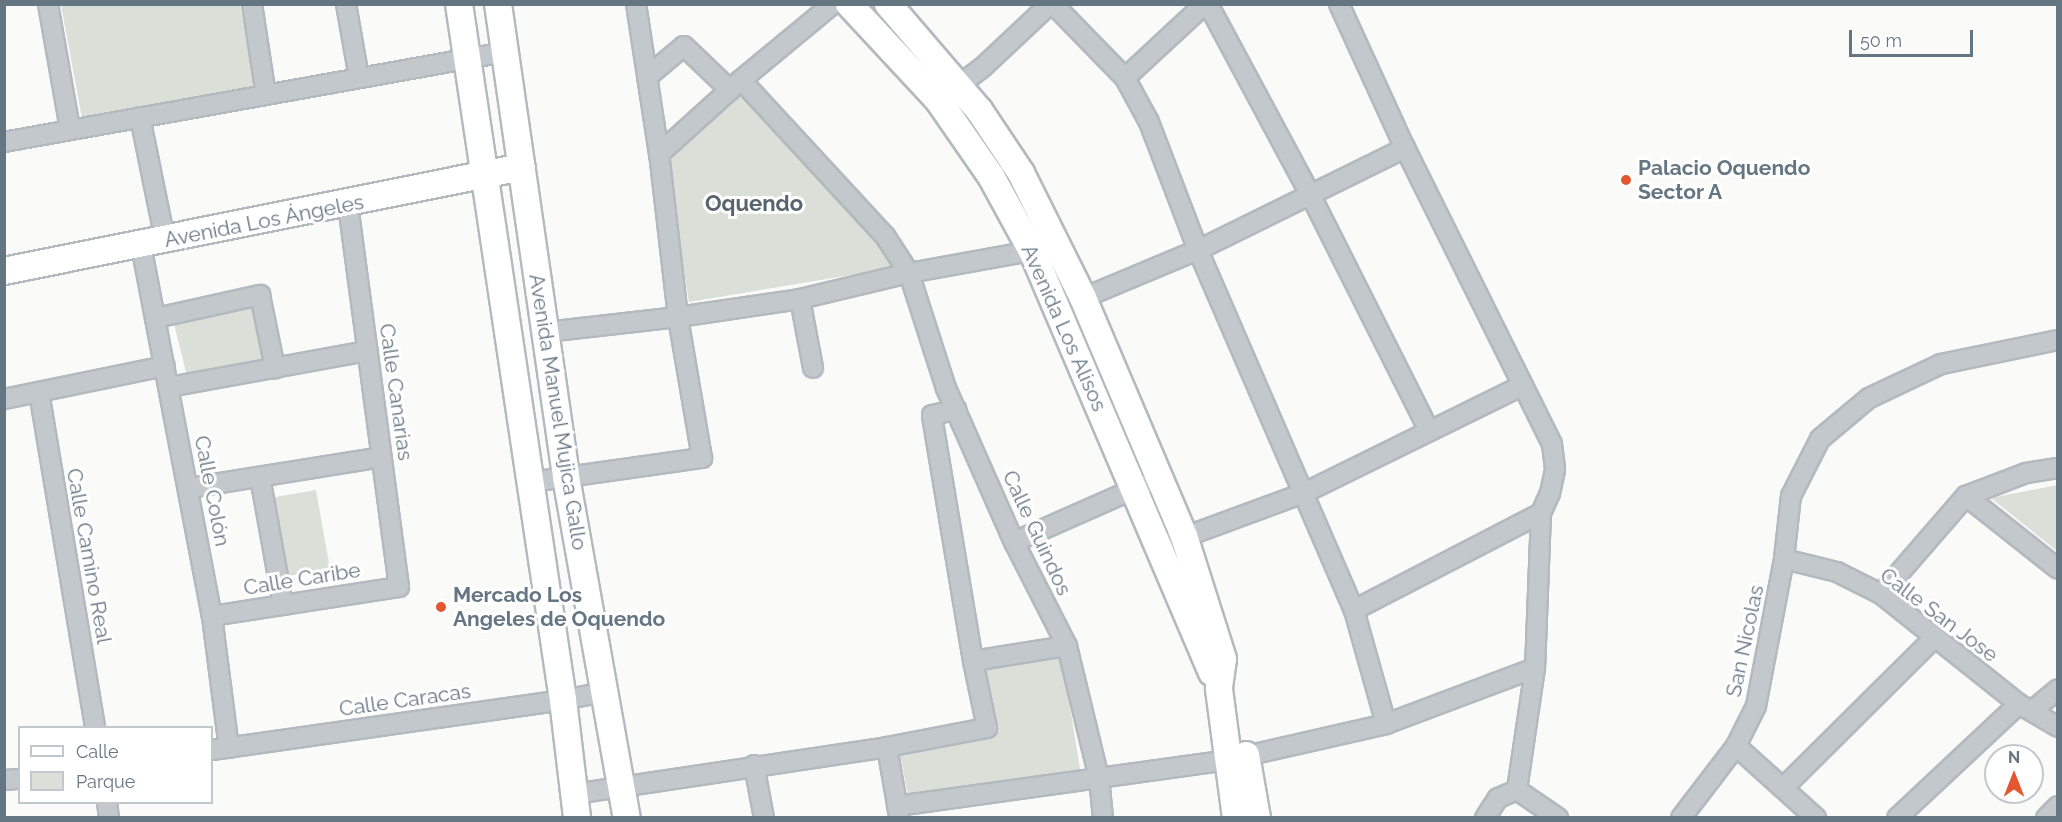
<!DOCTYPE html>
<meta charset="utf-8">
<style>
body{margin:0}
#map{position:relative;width:2062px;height:822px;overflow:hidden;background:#fafaf8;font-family:Raleway,sans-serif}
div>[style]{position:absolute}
.green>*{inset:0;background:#dadfd7;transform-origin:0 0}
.roads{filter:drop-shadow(2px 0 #b3babf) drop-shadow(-2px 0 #b3babf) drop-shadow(0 2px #b3babf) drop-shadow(0 -2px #b3babf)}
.street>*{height:18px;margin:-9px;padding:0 9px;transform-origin:9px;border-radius:9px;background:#c3c8cc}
.secondary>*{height:26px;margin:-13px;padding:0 13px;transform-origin:13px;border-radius:13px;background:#fff}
.dots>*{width:16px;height:16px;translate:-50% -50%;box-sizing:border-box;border:3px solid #fff;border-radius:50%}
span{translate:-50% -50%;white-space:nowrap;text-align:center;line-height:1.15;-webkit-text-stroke:6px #fff;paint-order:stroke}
.poi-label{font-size:21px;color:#657683;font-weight:700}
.left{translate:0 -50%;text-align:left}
.street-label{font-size:21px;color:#657683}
.neighbourhood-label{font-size:22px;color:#57646e;font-weight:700}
.frame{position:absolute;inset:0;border:6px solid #657683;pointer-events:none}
.legend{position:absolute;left:18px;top:726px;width:195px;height:78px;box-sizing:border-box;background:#fff;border:2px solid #c1c8cd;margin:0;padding:8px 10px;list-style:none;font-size:18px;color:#657683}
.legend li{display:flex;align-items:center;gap:12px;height:30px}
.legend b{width:30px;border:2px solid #c1c8cd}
.north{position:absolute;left:1984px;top:744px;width:60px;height:60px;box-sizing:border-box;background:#fff;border:2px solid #c1c8cd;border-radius:50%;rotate:0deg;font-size:16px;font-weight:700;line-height:24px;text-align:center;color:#657683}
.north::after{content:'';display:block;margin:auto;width:21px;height:27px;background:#e4572e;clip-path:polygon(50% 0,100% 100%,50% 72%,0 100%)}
.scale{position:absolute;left:1849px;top:30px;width:124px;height:27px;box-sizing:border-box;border:3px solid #657683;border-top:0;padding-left:8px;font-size:18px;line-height:21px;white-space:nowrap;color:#657683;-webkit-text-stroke:4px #fff;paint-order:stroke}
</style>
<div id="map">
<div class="green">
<i style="clip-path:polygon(61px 5px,240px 5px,255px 88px,82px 118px)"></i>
<i style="clip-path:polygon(739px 90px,877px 237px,893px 268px,689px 302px,665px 157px)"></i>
<i style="left:253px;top:306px;width:56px;height:81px;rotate:76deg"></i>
<i style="clip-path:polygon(2057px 485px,2057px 551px,1991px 498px)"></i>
<i style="left:316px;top:490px;width:80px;height:45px;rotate:80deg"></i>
<i style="clip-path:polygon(1062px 658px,1081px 775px,908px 795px,899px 748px,993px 732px,981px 670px)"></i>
</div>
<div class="roads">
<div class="street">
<i style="left:48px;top:4px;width:127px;rotate:80deg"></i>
<i style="left:252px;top:4px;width:92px;rotate:81.3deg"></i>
<i style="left:346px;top:4px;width:75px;rotate:80deg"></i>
<i style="left:1053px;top:4px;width:103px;rotate:45.8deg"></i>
<i style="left:1125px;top:78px;width:50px;rotate:61.4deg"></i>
<i style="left:1149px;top:122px;width:137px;rotate:69.1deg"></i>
<i style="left:1198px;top:250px;width:392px;rotate:66.6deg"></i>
<i style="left:1354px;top:610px;width:118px;rotate:74.3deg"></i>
<i style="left:1208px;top:4px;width:218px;rotate:61.8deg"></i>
<i style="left:1311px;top:196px;width:263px;rotate:63.3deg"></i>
<i style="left:1339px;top:4px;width:158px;rotate:65.4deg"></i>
<i style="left:1405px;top:148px;width:330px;rotate:63.6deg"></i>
<i style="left:1552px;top:444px;width:26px;rotate:83deg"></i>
<i style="left:1555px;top:470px;width:24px;rotate:102deg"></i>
<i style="left:1550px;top:493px;width:22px;rotate:114deg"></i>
<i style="left:1541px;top:513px;width:155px;rotate:92.2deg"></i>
<i style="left:1535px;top:668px;width:123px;rotate:98.4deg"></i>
<i style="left:1517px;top:790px;width:21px;rotate:157deg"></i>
<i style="left:1498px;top:798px;width:24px;rotate:123deg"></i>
<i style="left:647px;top:77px;width:48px;rotate:-40deg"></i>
<i style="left:684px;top:46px;width:64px;rotate:43.7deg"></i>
<i style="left:1125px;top:78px;width:109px;rotate:-42.8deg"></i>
<i style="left:741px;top:80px;width:212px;rotate:47.3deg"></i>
<i style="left:885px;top:236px;width:44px;rotate:57deg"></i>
<i style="left:909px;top:273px;width:121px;rotate:72.2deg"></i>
<i style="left:946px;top:388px;width:168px;rotate:66.2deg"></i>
<i style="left:1014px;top:542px;width:117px;rotate:63deg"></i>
<i style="left:1067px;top:646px;width:136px;rotate:76.4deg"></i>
<i style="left:1099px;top:778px;width:40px;rotate:84.3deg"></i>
<i style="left:950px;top:92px;width:41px;rotate:-37.1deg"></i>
<i style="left:983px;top:67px;width:92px;rotate:-43.2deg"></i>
<i style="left:140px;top:117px;width:126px;rotate:78.5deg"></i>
<i style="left:4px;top:142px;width:509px;rotate:-10.18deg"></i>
<i style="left:659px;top:154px;width:110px;rotate:-42.1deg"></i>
<i style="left:741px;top:80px;width:119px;rotate:-39.6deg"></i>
<i style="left:141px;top:245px;width:378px;rotate:79.2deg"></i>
<i style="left:212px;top:616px;width:133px;rotate:82.7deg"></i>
<i style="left:1083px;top:298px;width:125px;rotate:-22.7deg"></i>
<i style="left:1198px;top:250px;width:231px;rotate:-26.2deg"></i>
<i style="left:800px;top:299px;width:70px;rotate:79.3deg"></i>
<i style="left:156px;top:318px;width:107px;rotate:-12.5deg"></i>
<i style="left:260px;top:295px;width:75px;rotate:78.4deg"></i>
<i style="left:546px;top:332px;width:133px;rotate:-6.5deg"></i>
<i style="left:678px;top:317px;width:123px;rotate:-8.4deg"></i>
<i style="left:800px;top:299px;width:112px;rotate:-13.4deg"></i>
<i style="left:909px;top:273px;width:136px;rotate:-10.2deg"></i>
<i style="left:169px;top:387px;width:202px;rotate:-10.3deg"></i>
<i style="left:39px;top:392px;width:341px;rotate:80.5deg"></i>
<i style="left:4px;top:399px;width:164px;rotate:-11.6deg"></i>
<i style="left:260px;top:477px;width:130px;rotate:79.8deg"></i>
<i style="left:531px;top:482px;width:173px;rotate:-8deg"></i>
<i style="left:702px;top:458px;width:143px;rotate:-99.7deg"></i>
<i style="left:678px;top:317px;width:164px;rotate:-96.6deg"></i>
<i style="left:659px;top:154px;width:152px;rotate:-98.7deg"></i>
<i style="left:189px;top:488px;width:195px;rotate:-9.1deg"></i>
<i style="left:1966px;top:496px;width:117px;rotate:38.4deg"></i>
<i style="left:1014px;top:542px;width:158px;rotate:-23.8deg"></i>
<i style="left:1160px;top:546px;width:153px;rotate:-20.2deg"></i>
<i style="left:1304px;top:493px;width:242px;rotate:-26.2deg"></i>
<i style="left:1784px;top:559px;width:55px;rotate:13.8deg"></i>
<i style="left:1837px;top:572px;width:49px;rotate:26.6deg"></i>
<i style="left:1881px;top:594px;width:176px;rotate:38.6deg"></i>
<i style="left:2019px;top:704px;width:45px;rotate:30.5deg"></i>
<i style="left:1881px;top:594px;width:130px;rotate:-49.1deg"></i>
<i style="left:1966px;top:496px;width:64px;rotate:-21deg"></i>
<i style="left:2026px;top:473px;width:32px;rotate:-9deg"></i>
<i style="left:1354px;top:610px;width:211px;rotate:-27.4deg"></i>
<i style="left:212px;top:616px;width:189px;rotate:-8.8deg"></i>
<i style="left:399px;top:587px;width:386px;rotate:-97.6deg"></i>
<i style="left:973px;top:661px;width:95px;rotate:-9.1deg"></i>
<i style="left:2032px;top:711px;width:34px;rotate:-40deg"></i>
<i style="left:1736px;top:746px;width:108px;rotate:42deg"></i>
<i style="left:887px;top:747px;width:70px;rotate:80.1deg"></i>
<i style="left:212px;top:750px;width:355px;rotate:-8.1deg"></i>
<i style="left:563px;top:700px;width:42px;rotate:-11deg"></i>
<i style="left:754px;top:765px;width:54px;rotate:79.3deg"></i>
<i style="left:4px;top:780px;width:16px;rotate:-4deg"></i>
<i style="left:1784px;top:787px;width:211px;rotate:-44.8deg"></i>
<i style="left:1517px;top:790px;width:50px;rotate:34.3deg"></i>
<i style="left:574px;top:794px;width:317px;rotate:-8.5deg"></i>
<i style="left:887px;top:747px;width:102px;rotate:-10.8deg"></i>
<i style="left:987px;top:728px;width:68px;rotate:-101.8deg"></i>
<i style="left:973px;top:661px;width:249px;rotate:-99.5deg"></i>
<i style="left:932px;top:415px;width:25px;rotate:-12deg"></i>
<i style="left:107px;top:802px;width:16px;rotate:83deg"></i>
<i style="left:897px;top:806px;width:334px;rotate:-7.9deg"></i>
<i style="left:1228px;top:760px;width:162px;rotate:-12.8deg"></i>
<i style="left:1386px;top:724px;width:159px;rotate:-20.6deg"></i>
<i style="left:1681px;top:818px;width:91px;rotate:-52.6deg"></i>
<i style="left:1736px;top:746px;width:45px;rotate:-63.4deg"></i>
<i style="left:1756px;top:706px;width:150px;rotate:-79.2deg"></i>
<i style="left:1784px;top:559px;width:63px;rotate:-83.7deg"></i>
<i style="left:1791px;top:496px;width:64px;rotate:-63deg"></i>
<i style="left:1820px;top:439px;width:64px;rotate:-39.9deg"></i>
<i style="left:1869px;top:398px;width:80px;rotate:-25.3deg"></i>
<i style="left:1941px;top:364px;width:119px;rotate:-11.6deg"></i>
<i style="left:1897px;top:818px;width:167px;rotate:-43.1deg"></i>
<i style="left:2046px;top:818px;width:17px;rotate:-45deg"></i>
</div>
<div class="secondary">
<i style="left:459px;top:4px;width:704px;rotate:81.5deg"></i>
<i style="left:563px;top:700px;width:119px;rotate:83.2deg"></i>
<i style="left:498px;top:4px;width:478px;rotate:81.8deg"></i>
<i style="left:566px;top:477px;width:346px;rotate:79.9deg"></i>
<i style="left:849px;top:4px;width:132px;rotate:47.1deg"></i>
<i style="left:939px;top:101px;width:91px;rotate:55.3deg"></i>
<i style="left:991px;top:176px;width:88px;rotate:61.4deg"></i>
<i style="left:1033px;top:253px;width:456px;rotate:66.9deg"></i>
<i style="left:888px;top:4px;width:140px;rotate:49.4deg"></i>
<i style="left:979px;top:110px;width:76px;rotate:56.3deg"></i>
<i style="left:1021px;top:173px;width:140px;rotate:63.6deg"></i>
<i style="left:1083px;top:298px;width:259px;rotate:67deg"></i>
<i style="left:1184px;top:536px;width:129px;rotate:72.4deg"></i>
<i style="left:1223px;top:659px;width:30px;rotate:98deg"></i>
<i style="left:1219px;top:689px;width:130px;rotate:82.5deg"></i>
<i style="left:4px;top:271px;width:528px;rotate:-11.35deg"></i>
<i style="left:1246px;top:755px;width:64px;rotate:80.1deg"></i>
</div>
</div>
<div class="dots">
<i style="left:1626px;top:180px;background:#e4572e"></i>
<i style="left:441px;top:607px;background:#e4572e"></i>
</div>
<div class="poi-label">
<span class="left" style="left:1638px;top:180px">Palacio Oquendo<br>Sector A</span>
<span class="left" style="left:453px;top:607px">Mercado Los<br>Angeles de Oquendo</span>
</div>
<div class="street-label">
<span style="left:264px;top:221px;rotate:-11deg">Avenida Los Ángeles</span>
<span style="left:1064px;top:328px;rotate:66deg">Avenida Los Alisos</span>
<span style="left:396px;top:392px;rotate:82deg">Calle Canarias</span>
<span style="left:558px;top:412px;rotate:81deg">Avenida Manuel Mujica Gallo</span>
<span style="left:212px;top:491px;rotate:79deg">Calle Colón</span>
<span style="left:1037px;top:533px;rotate:65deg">Calle Guindos</span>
<span style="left:89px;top:556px;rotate:80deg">Calle Camino Real</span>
<span style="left:302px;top:579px;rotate:-9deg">Calle Caribe</span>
<span style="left:1939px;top:615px;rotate:37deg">Calle San Jose</span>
<span style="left:1745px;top:641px;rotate:-78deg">San Nicolas</span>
<span style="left:405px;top:700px;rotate:-8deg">Calle Caracas</span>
</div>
<div class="neighbourhood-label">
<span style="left:754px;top:204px">Oquendo</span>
</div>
<div class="frame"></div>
<ul class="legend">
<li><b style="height:8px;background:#fff"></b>Calle</li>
<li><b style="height:16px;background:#dadfd7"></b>Parque</li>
</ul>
<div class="north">N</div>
<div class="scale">50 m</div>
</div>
